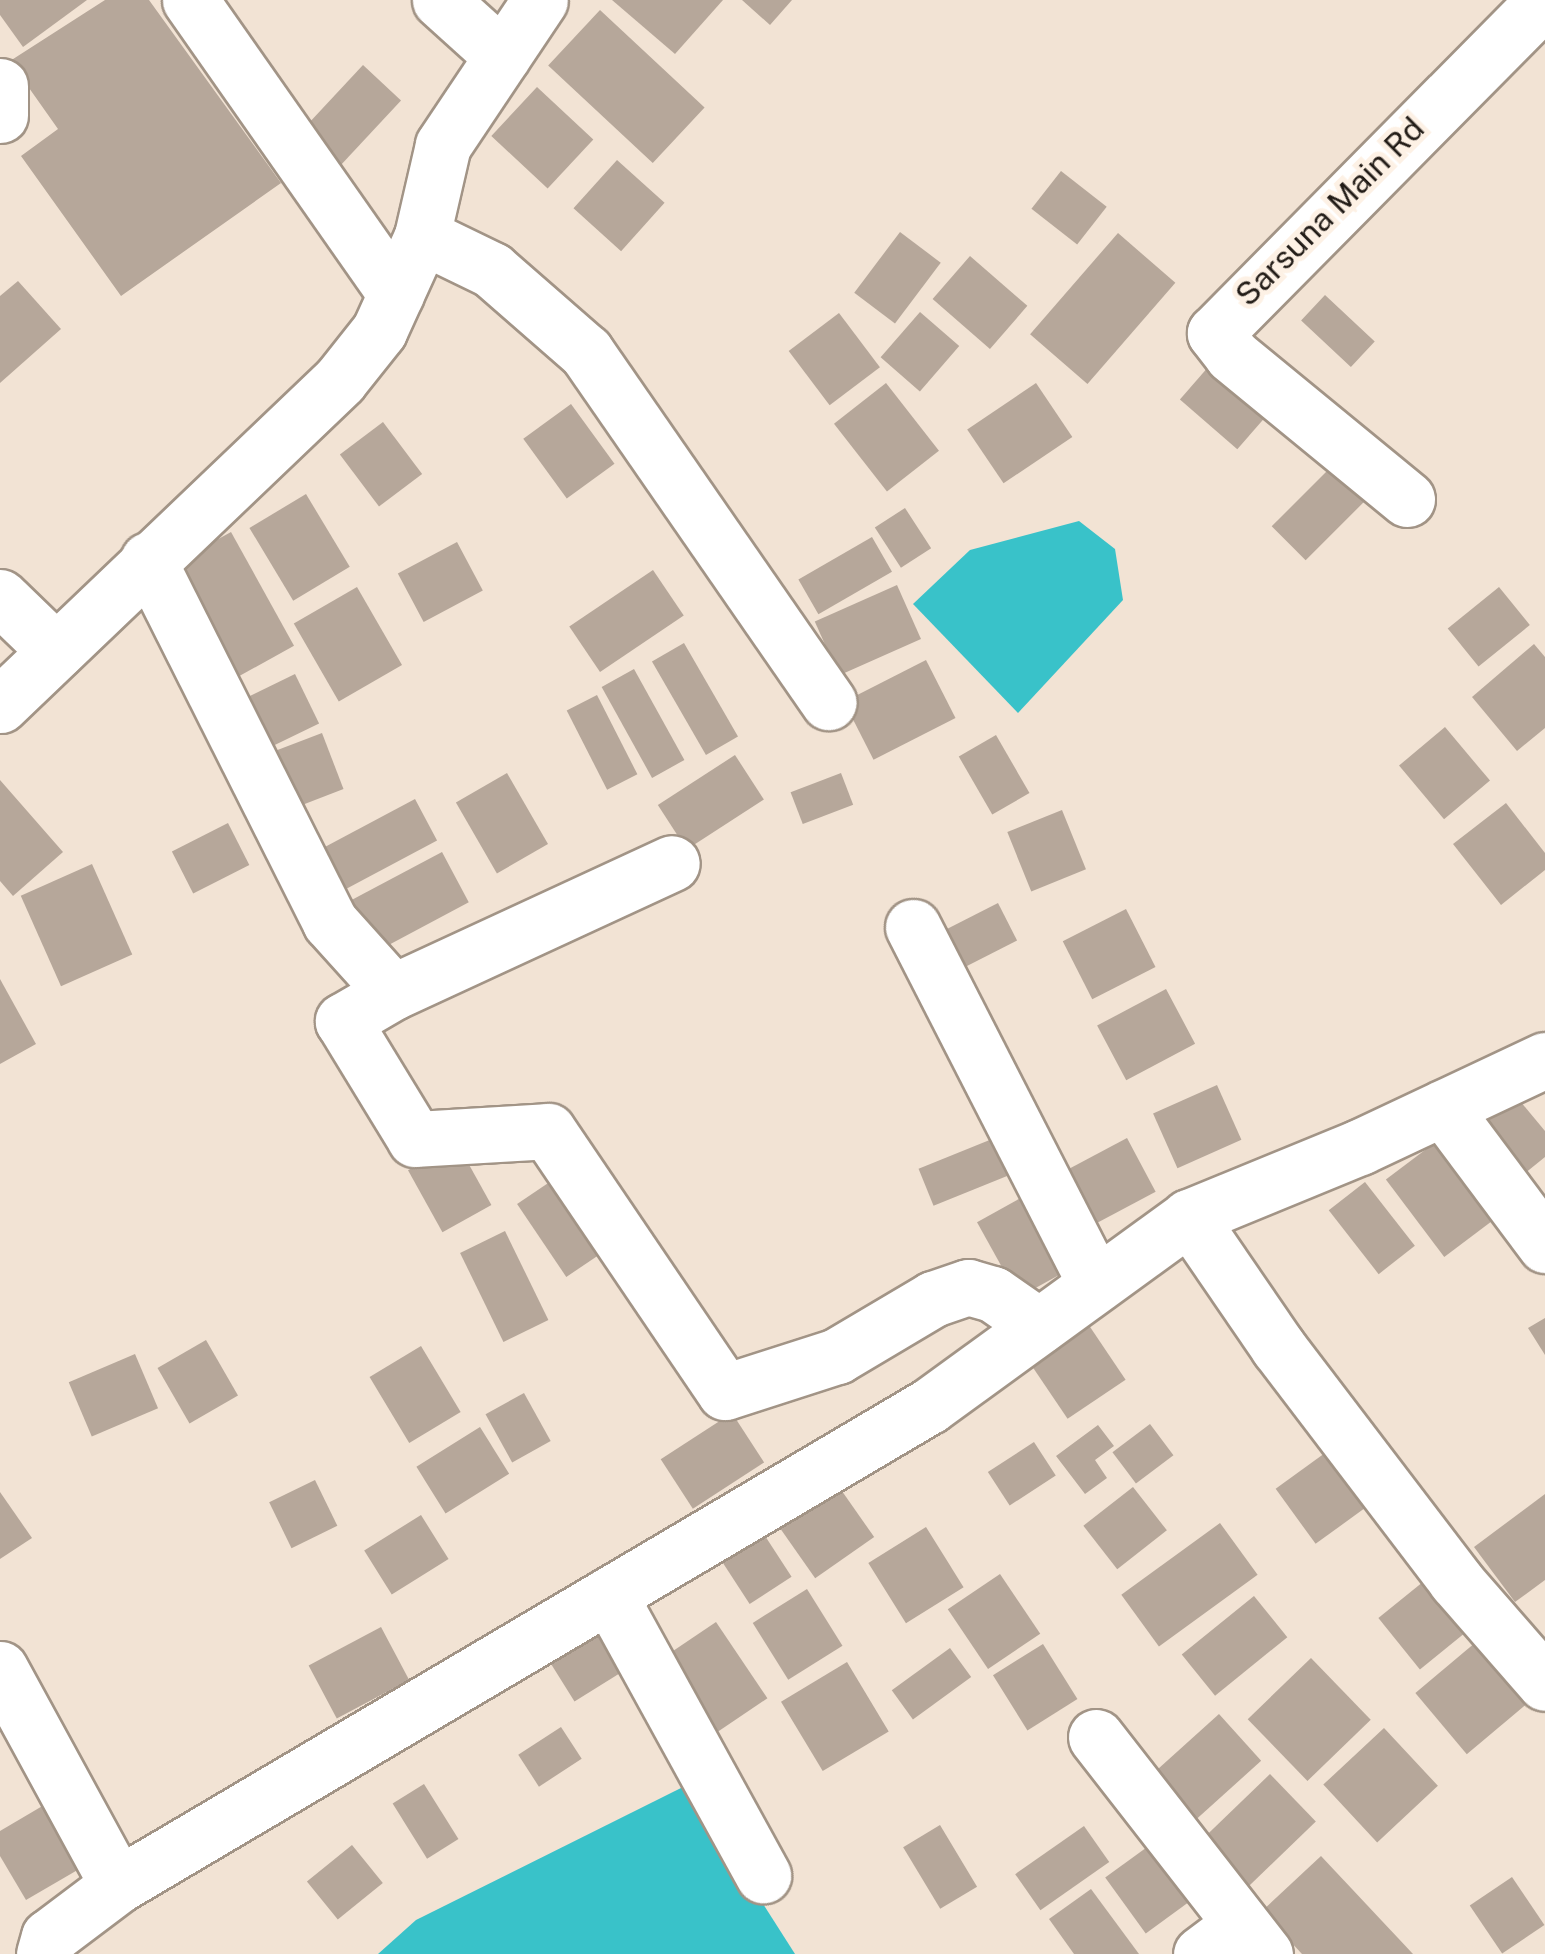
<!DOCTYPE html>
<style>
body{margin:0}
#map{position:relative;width:1545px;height:1954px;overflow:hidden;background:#f2e3d4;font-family:"Public Sans",sans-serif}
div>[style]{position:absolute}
.water>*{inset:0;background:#39c2c9}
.building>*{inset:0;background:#b6a79a;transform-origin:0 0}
.roads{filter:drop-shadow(2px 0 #a29486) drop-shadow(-2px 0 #a29486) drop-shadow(0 2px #a29486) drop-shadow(0 -2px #a29486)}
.minor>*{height:55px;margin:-27.5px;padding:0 27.5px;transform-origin:27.5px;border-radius:27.5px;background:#fff}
span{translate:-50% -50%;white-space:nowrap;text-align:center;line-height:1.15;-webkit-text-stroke:10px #fdf1e5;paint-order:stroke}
.street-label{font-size:32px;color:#221c17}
</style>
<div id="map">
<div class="water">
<i style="clip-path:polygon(1079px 521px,1115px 549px,1123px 600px,1018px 713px,913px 604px,970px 550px)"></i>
<i style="clip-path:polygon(687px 1785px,795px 1954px,378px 1954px,416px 1920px)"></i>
</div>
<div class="building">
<i style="clip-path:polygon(0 0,87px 0,23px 47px,0 15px)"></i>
<i style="clip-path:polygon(105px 0,149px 0,281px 183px,121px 296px,21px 156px,58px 129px,10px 61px)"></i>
<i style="clip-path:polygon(612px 0,723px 0,675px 54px)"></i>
<i style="clip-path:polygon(742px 0,792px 0,770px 25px)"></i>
<i style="left:600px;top:10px;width:143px;height:76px;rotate:43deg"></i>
<i style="left:363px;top:65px;width:52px;height:94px;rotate:43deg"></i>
<i style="left:537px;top:87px;width:77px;height:67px;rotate:43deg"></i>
<i style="left:617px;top:160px;width:64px;height:65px;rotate:42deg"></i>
<i style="left:1061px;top:171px;width:58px;height:48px;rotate:38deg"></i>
<i style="left:900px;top:232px;width:51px;height:76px;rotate:37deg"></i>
<i style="left:1118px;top:233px;width:76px;height:134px;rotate:41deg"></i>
<i style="left:970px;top:256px;width:76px;height:57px;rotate:41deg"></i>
<i style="clip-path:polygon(18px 281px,61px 329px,0 383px,0 296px)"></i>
<i style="left:1325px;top:295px;width:68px;height:35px;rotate:43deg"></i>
<i style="left:920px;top:312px;width:52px;height:60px;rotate:41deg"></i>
<i style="left:839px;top:313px;width:68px;height:63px;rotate:53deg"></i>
<i style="left:1216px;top:358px;width:76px;height:55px;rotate:41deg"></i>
<i style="left:886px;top:383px;width:86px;height:66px;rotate:52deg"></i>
<i style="left:1036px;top:383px;width:65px;height:83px;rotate:56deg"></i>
<i style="left:571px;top:404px;width:74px;height:59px;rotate:54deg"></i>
<i style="left:383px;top:422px;width:65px;height:54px;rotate:53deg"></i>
<i style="left:1341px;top:457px;width:48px;height:98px;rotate:45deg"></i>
<i style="left:306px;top:494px;width:85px;height:66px;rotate:59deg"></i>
<i style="left:905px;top:508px;width:48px;height:36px;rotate:57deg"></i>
<i style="left:231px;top:532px;width:130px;height:79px;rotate:61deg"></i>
<i style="left:872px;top:537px;width:40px;height:85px;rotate:60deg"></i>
<i style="left:457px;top:542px;width:55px;height:67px;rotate:62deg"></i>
<i style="left:653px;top:570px;width:55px;height:101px;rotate:56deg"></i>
<i style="left:897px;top:585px;width:59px;height:90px;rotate:66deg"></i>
<i style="left:357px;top:587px;width:90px;height:73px;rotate:60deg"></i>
<i style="left:1499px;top:587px;width:49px;height:66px;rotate:51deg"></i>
<i style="left:684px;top:643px;width:108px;height:37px;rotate:60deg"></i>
<i style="clip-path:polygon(1534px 644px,1545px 657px,1545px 728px,1517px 751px,1472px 697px)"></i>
<i style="left:926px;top:660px;width:65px;height:92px;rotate:63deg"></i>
<i style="left:634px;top:669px;width:104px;height:37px;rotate:61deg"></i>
<i style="left:295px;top:674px;width:55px;height:62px;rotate:64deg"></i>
<i style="left:597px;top:695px;width:89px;height:34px;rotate:63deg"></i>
<i style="left:1445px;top:727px;width:70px;height:60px;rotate:50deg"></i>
<i style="left:322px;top:733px;width:60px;height:61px;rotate:69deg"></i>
<i style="left:996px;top:735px;width:67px;height:43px;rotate:60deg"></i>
<i style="left:735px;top:755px;width:53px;height:92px;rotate:57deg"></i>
<i style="left:507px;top:773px;width:82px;height:59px;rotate:60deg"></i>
<i style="left:841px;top:773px;width:34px;height:54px;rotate:69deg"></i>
<i style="clip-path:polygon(0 780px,63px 852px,13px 896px,0 881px)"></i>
<i style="left:415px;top:799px;width:47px;height:109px;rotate:62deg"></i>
<i style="clip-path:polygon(1506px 803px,1545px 853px,1545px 870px,1501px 905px,1453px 844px)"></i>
<i style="left:1062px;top:810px;width:64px;height:59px;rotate:68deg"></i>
<i style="left:228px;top:823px;width:47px;height:63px;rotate:63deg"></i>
<i style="left:442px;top:852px;width:57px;height:112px;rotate:62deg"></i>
<i style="left:92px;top:864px;width:99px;height:78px;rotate:66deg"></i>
<i style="left:998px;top:903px;width:42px;height:65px;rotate:63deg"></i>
<i style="left:1126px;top:909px;width:65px;height:71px;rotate:63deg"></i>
<i style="clip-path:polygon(0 979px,36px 1044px,0 1064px)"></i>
<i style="left:1166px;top:989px;width:62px;height:78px;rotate:62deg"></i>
<i style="left:1217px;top:1085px;width:60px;height:70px;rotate:66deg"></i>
<i style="clip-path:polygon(1515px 1095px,1545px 1131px,1545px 1157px,1518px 1179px,1475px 1128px)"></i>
<i style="left:1002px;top:1135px;width:40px;height:90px;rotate:68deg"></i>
<i style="left:1127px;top:1138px;width:61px;height:82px;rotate:62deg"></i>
<i style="left:457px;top:1143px;width:71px;height:56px;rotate:61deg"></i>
<i style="left:1433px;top:1144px;width:97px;height:59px;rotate:53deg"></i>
<i style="left:566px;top:1171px;width:88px;height:59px;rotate:56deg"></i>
<i style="left:1365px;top:1182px;width:81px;height:46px;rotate:52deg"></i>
<i style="left:1026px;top:1195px;width:86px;height:56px;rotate:61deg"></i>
<i style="left:505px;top:1231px;width:99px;height:50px;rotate:64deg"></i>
<i style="left:1082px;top:1315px;width:78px;height:70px;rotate:56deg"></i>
<i style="clip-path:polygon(1545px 1318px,1545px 1355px,1528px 1328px)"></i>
<i style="left:206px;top:1340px;width:64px;height:56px;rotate:60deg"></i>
<i style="left:421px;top:1346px;width:77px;height:60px;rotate:59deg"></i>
<i style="left:135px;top:1354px;width:59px;height:72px;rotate:67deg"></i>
<i style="left:524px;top:1393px;width:55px;height:44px;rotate:61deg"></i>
<i style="left:732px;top:1413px;width:59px;height:85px;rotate:57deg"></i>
<i style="left:1150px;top:1424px;width:39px;height:47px;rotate:53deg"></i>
<i style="clip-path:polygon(1098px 1425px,1114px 1446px,1095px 1460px,1107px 1478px,1085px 1494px,1056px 1456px)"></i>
<i style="left:480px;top:1427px;width:55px;height:75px;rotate:58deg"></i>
<i style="left:1034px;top:1442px;width:40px;height:55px;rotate:57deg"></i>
<i style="left:1325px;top:1453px;width:68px;height:61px;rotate:54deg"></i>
<i style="left:830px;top:1474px;width:77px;height:72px;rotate:55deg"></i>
<i style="left:315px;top:1480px;width:51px;height:51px;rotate:64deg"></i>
<i style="left:1133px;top:1487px;width:55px;height:63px;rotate:52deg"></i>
<i style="clip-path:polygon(0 1492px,32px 1538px,0 1559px)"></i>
<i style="clip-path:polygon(1545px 1494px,1545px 1580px,1515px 1602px,1474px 1547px)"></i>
<i style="left:421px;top:1515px;width:52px;height:67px;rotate:58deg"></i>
<i style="left:754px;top:1519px;width:69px;height:50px;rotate:57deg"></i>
<i style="left:1220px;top:1523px;width:64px;height:122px;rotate:54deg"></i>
<i style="left:926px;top:1527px;width:71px;height:68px;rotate:58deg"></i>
<i style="left:1439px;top:1569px;width:66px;height:78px;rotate:51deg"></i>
<i style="left:1000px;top:1574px;width:72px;height:63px;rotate:56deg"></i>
<i style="left:807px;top:1589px;width:67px;height:64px;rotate:58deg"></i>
<i style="left:1254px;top:1596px;width:53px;height:93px;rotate:51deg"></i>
<i style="left:596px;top:1602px;width:73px;height:71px;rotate:58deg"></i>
<i style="left:716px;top:1622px;width:92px;height:76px;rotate:56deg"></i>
<i style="left:381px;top:1627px;width:60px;height:82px;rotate:62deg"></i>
<i style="left:1482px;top:1637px;width:80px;height:87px;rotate:50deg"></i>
<i style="left:1043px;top:1644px;width:65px;height:59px;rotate:58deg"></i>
<i style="left:950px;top:1648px;width:36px;height:72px;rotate:54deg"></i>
<i style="left:1311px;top:1658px;width:86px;height:88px;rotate:46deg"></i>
<i style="left:847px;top:1662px;width:81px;height:77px;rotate:59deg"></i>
<i style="left:1219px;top:1714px;width:63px;height:91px;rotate:48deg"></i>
<i style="left:561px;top:1727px;width:38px;height:51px;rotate:57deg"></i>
<i style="left:1384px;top:1728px;width:79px;height:83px;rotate:47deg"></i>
<i style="left:1270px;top:1774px;width:66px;height:102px;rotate:46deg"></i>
<i style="left:424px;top:1784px;width:65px;height:37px;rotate:58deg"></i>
<i style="clip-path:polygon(56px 1798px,93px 1861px,26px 1900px,0 1856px,0 1831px)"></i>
<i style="left:940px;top:1825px;width:72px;height:43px;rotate:59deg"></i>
<i style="left:1084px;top:1826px;width:44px;height:84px;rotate:55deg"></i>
<i style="left:1161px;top:1837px;width:69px;height:69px;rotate:54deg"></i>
<i style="left:352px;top:1845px;width:49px;height:58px;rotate:51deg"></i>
<i style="clip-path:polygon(1321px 1856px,1413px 1954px,1302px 1954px,1262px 1911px)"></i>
<i style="left:1512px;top:1877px;width:58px;height:51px;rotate:56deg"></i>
<i style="clip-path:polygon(1091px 1889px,1139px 1954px,1074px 1954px,1049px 1919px)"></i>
</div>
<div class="roads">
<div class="minor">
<i style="left:190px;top:0;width:359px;rotate:55deg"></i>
<i style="left:440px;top:0;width:84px;rotate:42.1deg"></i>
<i style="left:0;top:86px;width:29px;rotate:90deg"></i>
<i style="left:422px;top:236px;width:78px;rotate:25.9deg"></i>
<i style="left:492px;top:270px;width:125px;rotate:41.1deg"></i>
<i style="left:586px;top:352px;width:426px;rotate:55.3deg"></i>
<i style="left:1407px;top:499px;width:227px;rotate:-140.6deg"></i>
<i style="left:1232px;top:355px;width:28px;rotate:-128deg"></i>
<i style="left:1215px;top:333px;width:468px;rotate:-45.3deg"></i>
<i style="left:148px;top:560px;width:405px;rotate:63.3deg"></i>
<i style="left:330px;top:922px;width:94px;rotate:48deg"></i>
<i style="left:393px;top:992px;width:307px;rotate:-24.8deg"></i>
<i style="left:0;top:597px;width:78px;rotate:44deg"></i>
<i style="left:0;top:705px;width:470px;rotate:-43.7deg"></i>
<i style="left:340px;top:380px;width:63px;rotate:-51.5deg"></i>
<i style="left:379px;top:331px;width:104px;rotate:-65.6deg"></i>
<i style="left:422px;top:236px;width:93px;rotate:-77deg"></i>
<i style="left:443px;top:145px;width:174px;rotate:-56.2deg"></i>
<i style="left:913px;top:927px;width:401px;rotate:62.9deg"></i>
<i style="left:393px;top:992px;width:58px;rotate:149.9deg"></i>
<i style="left:343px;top:1021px;width:138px;rotate:58.6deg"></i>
<i style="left:415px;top:1139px;width:133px;rotate:-3.4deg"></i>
<i style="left:548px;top:1131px;width:315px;rotate:55.9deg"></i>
<i style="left:725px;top:1392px;width:118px;rotate:-17.8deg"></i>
<i style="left:837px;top:1356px;width:112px;rotate:-30.7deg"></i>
<i style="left:933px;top:1299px;width:37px;rotate:-19deg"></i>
<i style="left:968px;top:1287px;width:26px;rotate:16deg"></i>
<i style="left:993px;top:1294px;width:56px;rotate:34.8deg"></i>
<i style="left:1443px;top:1108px;width:171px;rotate:53.3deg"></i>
<i style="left:1189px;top:1217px;width:158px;rotate:55.6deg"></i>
<i style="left:1278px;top:1347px;width:294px;rotate:52.7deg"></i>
<i style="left:1456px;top:1581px;width:135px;rotate:48.9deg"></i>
<i style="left:609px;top:1595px;width:320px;rotate:61.2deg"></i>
<i style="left:0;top:1669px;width:246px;rotate:61.4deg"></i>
<i style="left:1096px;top:1737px;width:275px;rotate:52.1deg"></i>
<i style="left:44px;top:1954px;width:18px;rotate:-74deg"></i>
<i style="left:49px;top:1937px;width:86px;rotate:-37deg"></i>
<i style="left:118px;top:1885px;width:942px;rotate:-30.57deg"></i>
<i style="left:929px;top:1406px;width:321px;rotate:-36deg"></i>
<i style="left:1189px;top:1217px;width:185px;rotate:-22.3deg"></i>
<i style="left:1360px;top:1147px;width:204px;rotate:-25.2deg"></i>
<i style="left:1201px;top:1954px;width:50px;rotate:-36.9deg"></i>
</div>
</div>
<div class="street-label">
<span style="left:1330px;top:212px;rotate:-45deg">Sarsuna Main Rd</span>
</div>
</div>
